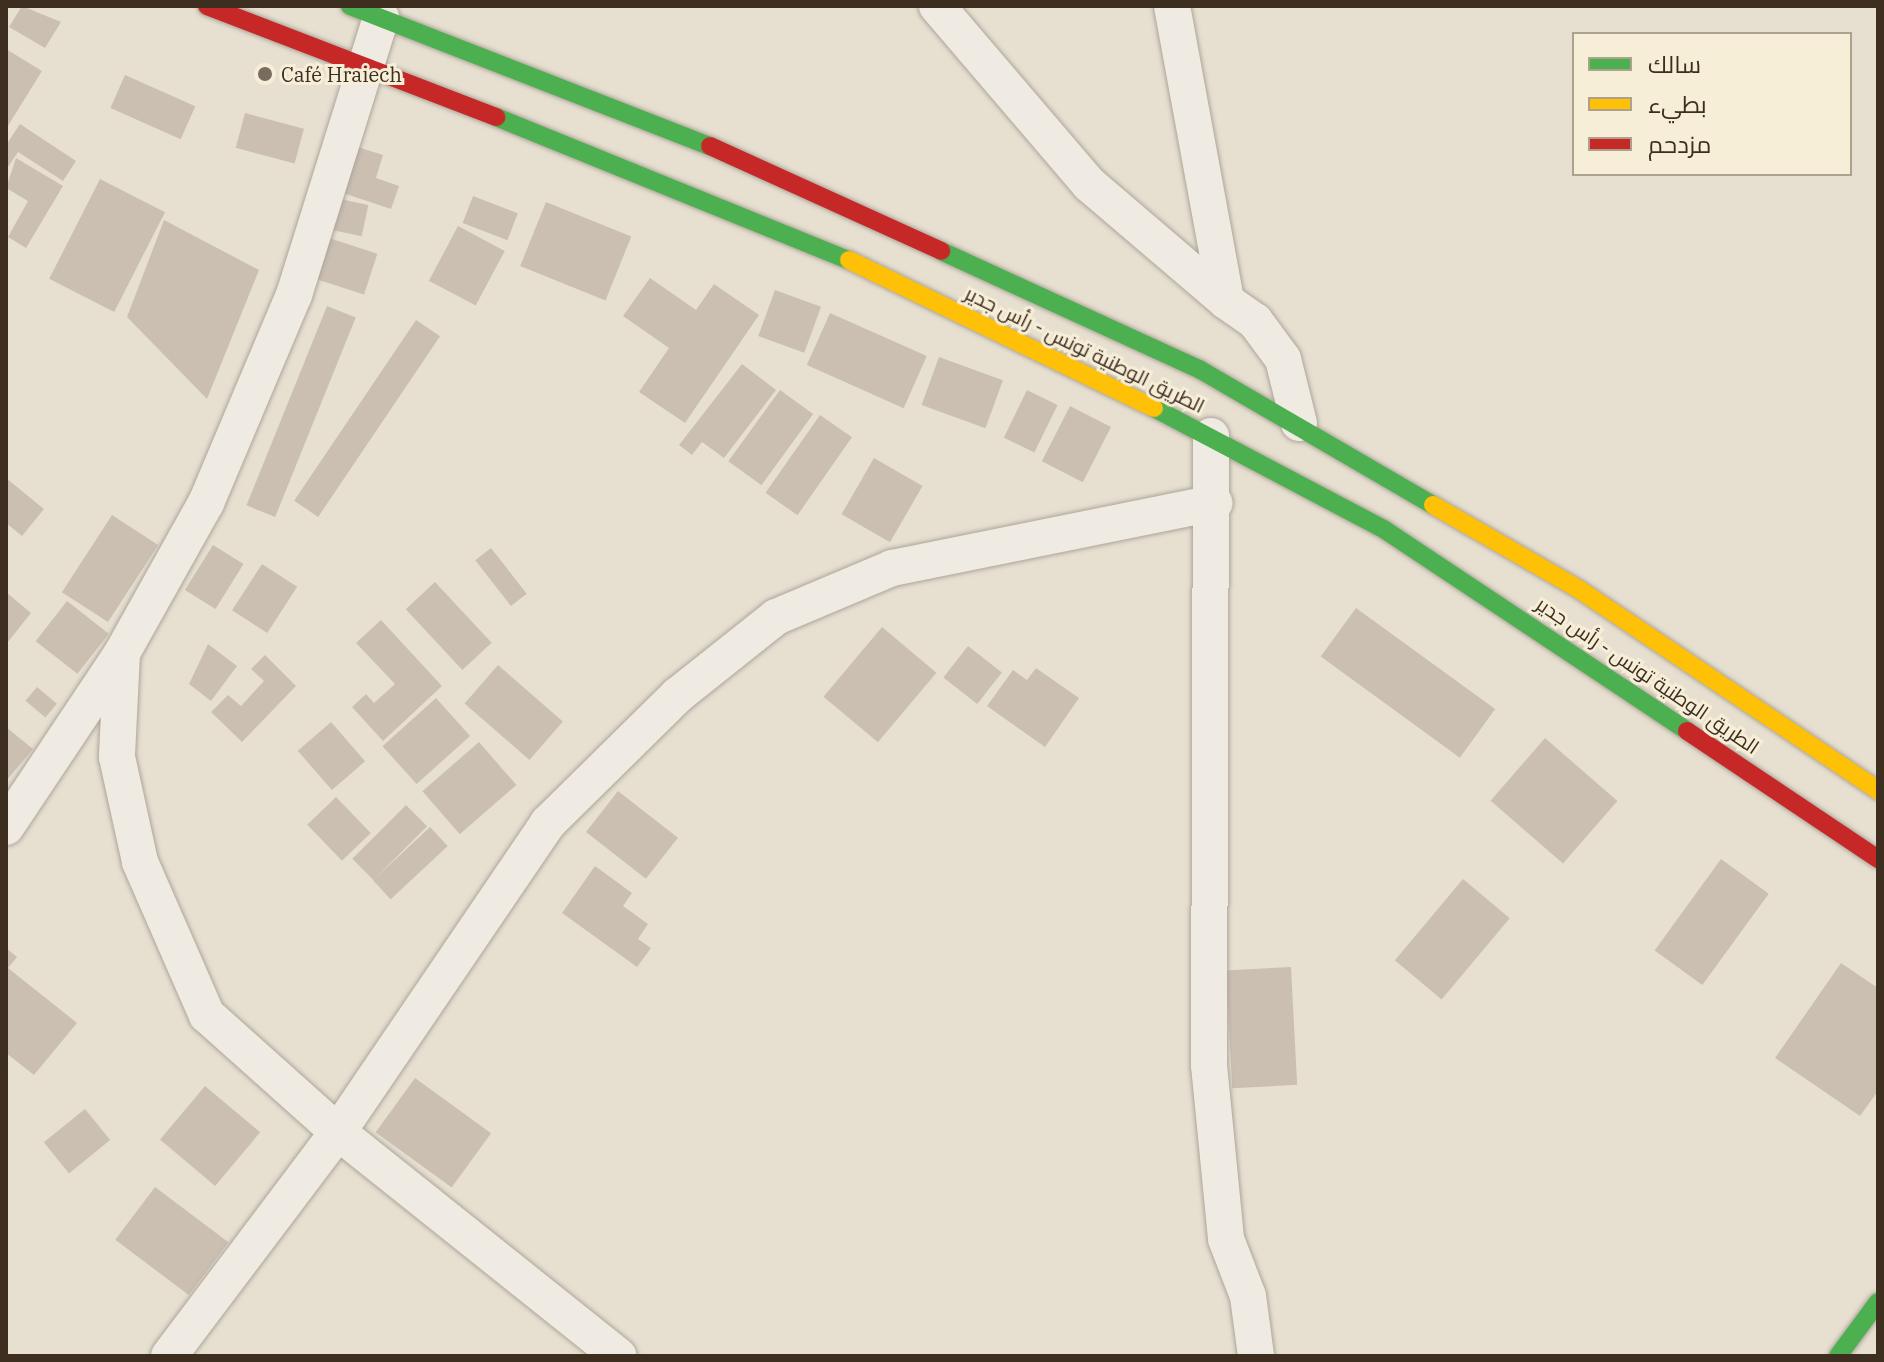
<!DOCTYPE html>
<html>
<head>
<meta charset="utf-8">
<style>
  body { margin:0 }
  #map { position:relative; width:1884px; height:1362px; overflow:hidden; background:#e7e0d1; font-family:"IBM Plex Serif",Cairo,serif }
  div>[style] { position:absolute }
  .building>* { inset:0; background:#cbbfb2; transform-origin:0 0 }
  .roads { filter:drop-shadow(0 0 2px #ada599) drop-shadow(0 0 2px #ada599) }
  .street>* { height:36px; margin:-18px; padding:0 18px; transform-origin:18px; border-radius:18px; background:#efebe3 }
  .fast>* { height:18px; margin:-9px; padding:0 9px; transform-origin:9px; border-radius:9px; background:#4caf50 }
  .slow>* { height:18px; margin:-9px; padding:0 9px; transform-origin:9px; border-radius:9px; background:#ffc107 }
  .jam>* { height:18px; margin:-9px; padding:0 9px; transform-origin:9px; border-radius:9px; background:#c62828 }
  .dots>* { width:22px; height:22px; translate:-50% -50%; box-sizing:border-box; border:4px solid #f7eed8; border-radius:50% }
  span { translate:-50% -50%; white-space:nowrap; text-align:center; line-height:1.15; -webkit-text-stroke:6px #f7eed8; paint-order:stroke }
  .poi-label { font-size:20px; color:#3d2e20 }
  .left { translate:0 -50%; text-align:left }
  .street-label { font-size:20px; color:#3d2e20 }
  .frame { position:absolute; inset:0; border:8px solid #3d2e20; pointer-events:none }
  .legend { position:absolute; left:1572px; top:32px; width:280px; height:144px; box-sizing:border-box; background:#f7eed8; border:2px solid #ada18e; margin:0; padding:10px 14px; list-style:none; font-size:24px; color:#3d2e20 }
  .legend li { display:flex; align-items:center; gap:16px; height:40px }
  .legend b { width:40px; border:2px solid #ada18e }
</style>
</head>
<body>
<div id="map">
  <div class="building">
    <i style="clip-path:polygon(22px 6px,61px 22px,45px 48px,9px 27px)"></i>
    <i style="clip-path:polygon(6px 49px,42px 71px,6px 129px)"></i>
    <i style="left:125px;top:75px;width:77px;height:36px;rotate:24deg"></i>
    <i style="left:245px;top:113px;width:61px;height:36px;rotate:15deg"></i>
    <i style="clip-path:polygon(20px 124px,76px 161px,63px 181px,18px 152px,6px 170px,6px 145px)"></i>
    <i style="clip-path:polygon(351px 145px,383px 155px,376px 178px,399px 186px,391px 209px,337px 191px)"></i>
    <i style="clip-path:polygon(16px 158px,63px 186px,26px 248px,8px 237px,28px 201px,6px 188px)"></i>
    <i style="left:100px;top:179px;width:73px;height:112px;rotate:27deg"></i>
    <i style="left:473px;top:196px;width:48px;height:29px;rotate:21deg"></i>
    <i style="left:340px;top:199px;width:29px;height:32px;rotate:12deg"></i>
    <i style="left:546px;top:202px;width:92px;height:69px;rotate:22deg"></i>
    <i style="clip-path:polygon(164px 220px,259px 270px,207px 399px,127px 317px)"></i>
    <i style="left:458px;top:226px;width:53px;height:62px;rotate:28deg"></i>
    <i style="left:326px;top:237px;width:54px;height:43px;rotate:18deg"></i>
    <i style="clip-path:polygon(650px 278px,696px 310px,714px 284px,759px 315px,685px 423px,639px 392px,669px 348px,623px 316px)"></i>
    <i style="left:775px;top:290px;width:49px;height:49px;rotate:20deg"></i>
    <i style="left:327px;top:306px;width:31px;height:215px;rotate:22deg"></i>
    <i style="left:830px;top:313px;width:106px;height:57px;rotate:24deg"></i>
    <i style="left:416px;top:320px;width:29px;height:218px;rotate:34deg"></i>
    <i style="left:939px;top:357px;width:68px;height:51px;rotate:20deg"></i>
    <i style="clip-path:polygon(742px 364px,776px 390px,724px 458px,702px 442px,692px 455px,679px 445px)"></i>
    <i style="left:780px;top:390px;width:41px;height:88px;rotate:36deg"></i>
    <i style="left:1027px;top:390px;width:34px;height:53px;rotate:26deg"></i>
    <i style="left:1070px;top:406px;width:46px;height:62px;rotate:27deg"></i>
    <i style="left:820px;top:415px;width:39px;height:95px;rotate:35deg"></i>
    <i style="left:874px;top:458px;width:56px;height:65px;rotate:30deg"></i>
    <i style="clip-path:polygon(6px 478px,44px 509px,22px 536px,6px 523px)"></i>
    <i style="left:112px;top:515px;width:55px;height:92px;rotate:33deg"></i>
    <i style="left:213px;top:545px;width:36px;height:53px;rotate:32deg"></i>
    <i style="left:491px;top:548px;width:58px;height:20px;rotate:52deg"></i>
    <i style="left:262px;top:564px;width:42px;height:55px;rotate:33deg"></i>
    <i style="left:435px;top:582px;width:83px;height:40px;rotate:47deg"></i>
    <i style="clip-path:polygon(6px 592px,31px 613px,8px 642px,6px 640px)"></i>
    <i style="left:67px;top:601px;width:53px;height:51px;rotate:38deg"></i>
    <i style="left:1356px;top:608px;width:172px;height:60px;rotate:36deg"></i>
    <i style="clip-path:polygon(381px 620px,442px 686px,383px 741px,352px 707px,366px 694px,374px 703px,395px 684px,356px 643px)"></i>
    <i style="left:882px;top:627px;width:71px;height:91px;rotate:40deg"></i>
    <i style="clip-path:polygon(208px 644px,237px 666px,211px 701px,189px 684px)"></i>
    <i style="left:968px;top:646px;width:43px;height:40px;rotate:38deg"></i>
    <i style="clip-path:polygon(265px 655px,296px 686px,242px 742px,211px 712px,228px 695px,241px 706px,264px 681px,251px 669px)"></i>
    <i style="left:498px;top:665px;width:86px;height:51px;rotate:41deg"></i>
    <i style="clip-path:polygon(1036px 668px,1079px 698px,1045px 747px,987px 706px,1013px 670px,1027px 680px)"></i>
    <i style="left:37px;top:687px;width:26px;height:18px;rotate:40deg"></i>
    <i style="left:436px;top:698px;width:51px;height:72px;rotate:48deg"></i>
    <i style="left:331px;top:722px;width:52px;height:44px;rotate:49deg"></i>
    <i style="clip-path:polygon(6px 727px,33px 749px,6px 781px)"></i>
    <i style="left:1545px;top:738px;width:96px;height:83px;rotate:41deg"></i>
    <i style="left:479px;top:742px;width:57px;height:75px;rotate:49deg"></i>
    <i style="left:618px;top:791px;width:76px;height:52px;rotate:38deg"></i>
    <i style="left:336px;top:797px;width:50px;height:40px;rotate:46deg"></i>
    <i style="left:406px;top:805px;width:30px;height:76px;rotate:45deg"></i>
    <i style="left:430px;top:827px;width:26px;height:78px;rotate:47deg"></i>
    <i style="left:1721px;top:859px;width:59px;height:113px;rotate:36deg"></i>
    <i style="clip-path:polygon(595px 866px,632px 893px,623px 906px,648px 924px,638px 939px,651px 948px,637px 967px,562px 913px)"></i>
    <i style="left:1463px;top:879px;width:61px;height:106px;rotate:40deg"></i>
    <i style="clip-path:polygon(6px 948px,17px 957px,8px 968px,77px 1023px,34px 1075px,6px 1053px)"></i>
    <i style="clip-path:polygon(1841px 963px,1878px 988px,1878px 1091px,1860px 1116px,1775px 1058px)"></i>
    <i style="left:1291px;top:967px;width:118px;height:65px;rotate:87deg"></i>
    <i style="left:415px;top:1078px;width:94px;height:67px;rotate:36deg"></i>
    <i style="left:205px;top:1086px;width:72px;height:70px;rotate:40deg"></i>
    <i style="left:85px;top:1109px;width:40px;height:53px;rotate:51deg"></i>
    <i style="left:155px;top:1187px;width:92px;height:66px;rotate:37deg"></i>
  </div>
  <div class="roads">
    <div class="street">
      <i style="left:937px;top:6px;width:234px;rotate:49.5deg"></i>
      <i style="left:1089px;top:184px;width:180px;rotate:40.5deg"></i>
      <i style="left:1172px;top:6px;width:300px;rotate:79.6deg"></i>
      <i style="left:1226px;top:301px;width:35px;rotate:35deg"></i>
      <i style="left:1255px;top:321px;width:47px;rotate:53.6deg"></i>
      <i style="left:1283px;top:359px;width:66px;rotate:76deg"></i>
      <i style="left:1211px;top:436px;width:629px;rotate:90.18deg"></i>
      <i style="left:1209px;top:1065px;width:175px;rotate:84.4deg"></i>
      <i style="left:1226px;top:1239px;width:61px;rotate:68.9deg"></i>
      <i style="left:1248px;top:1296px;width:61px;rotate:82.4deg"></i>
      <i style="left:122px;top:653px;width:104px;rotate:92.8deg"></i>
      <i style="left:117px;top:757px;width:107px;rotate:77.6deg"></i>
      <i style="left:140px;top:862px;width:167px;rotate:66.4deg"></i>
      <i style="left:207px;top:1015px;width:176px;rotate:41.8deg"></i>
      <i style="left:338px;top:1132px;width:359px;rotate:38.6deg"></i>
      <i style="left:6px;top:827px;width:209px;rotate:-56.3deg"></i>
      <i style="left:122px;top:653px;width:172px;rotate:-60.8deg"></i>
      <i style="left:206px;top:503px;width:226px;rotate:-67.1deg"></i>
      <i style="left:294px;top:295px;width:291px;rotate:-72.6deg"></i>
      <i style="left:169px;top:1356px;width:281px;rotate:-53deg"></i>
      <i style="left:338px;top:1132px;width:374px;rotate:-55.8deg"></i>
      <i style="left:548px;top:823px;width:182px;rotate:-44.6deg"></i>
      <i style="left:678px;top:695px;width:125px;rotate:-38.5deg"></i>
      <i style="left:776px;top:617px;width:126px;rotate:-22.9deg"></i>
      <i style="left:892px;top:568px;width:329px;rotate:-11.4deg"></i>
    </div>
    <div class="fast">
      <i style="left:350px;top:6px;width:386px;rotate:21.3deg"></i>
      <i style="left:496px;top:117px;width:381px;rotate:22.1deg"></i>
      <i style="left:941px;top:251px;width:284px;rotate:24.6deg"></i>
      <i style="left:1199px;top:369px;width:271px;rotate:30.2deg"></i>
      <i style="left:1154px;top:408px;width:261px;rotate:27.8deg"></i>
      <i style="left:1385px;top:530px;width:363px;rotate:33.6deg"></i>
      <i style="left:1838px;top:1356px;width:67px;rotate:-53.5deg"></i>
    </div>
    <div class="slow">
      <i style="left:849px;top:260px;width:339px;rotate:25.9deg"></i>
      <i style="left:1433px;top:505px;width:170px;rotate:30deg"></i>
      <i style="left:1580px;top:590px;width:359px;rotate:33.9deg"></i>
    </div>
    <div class="jam">
      <i style="left:207px;top:6px;width:310px;rotate:21deg"></i>
      <i style="left:710px;top:146px;width:254px;rotate:24.4deg"></i>
      <i style="left:1687px;top:731px;width:230px;rotate:33.8deg"></i>
    </div>
  </div>
  <div class="dots">
    <i style="left:265px;top:74px;background:#786c5e"></i>
  </div>
  <div class="poi-label">
    <span class="left" style="left:281px;top:74px">Café Hraiech</span>
  </div>
  <div class="street-label">
    <span style="left:1085px;top:349px;rotate:26deg">الطريق الوطنية تونس - رأس جدير</span>
    <span style="left:1648px;top:675px;rotate:34deg">الطريق الوطنية تونس - رأس جدير</span>
  </div>
  <div class="frame"></div>
  <ul class="legend">
  <li><b style="height:10px;background:#4caf50"></b>سالك</li>
  <li><b style="height:10px;background:#ffc107"></b>بطيء</li>
  <li><b style="height:10px;background:#c62828"></b>مزدحم</li>
  </ul>
</div>
</body>
</html>
